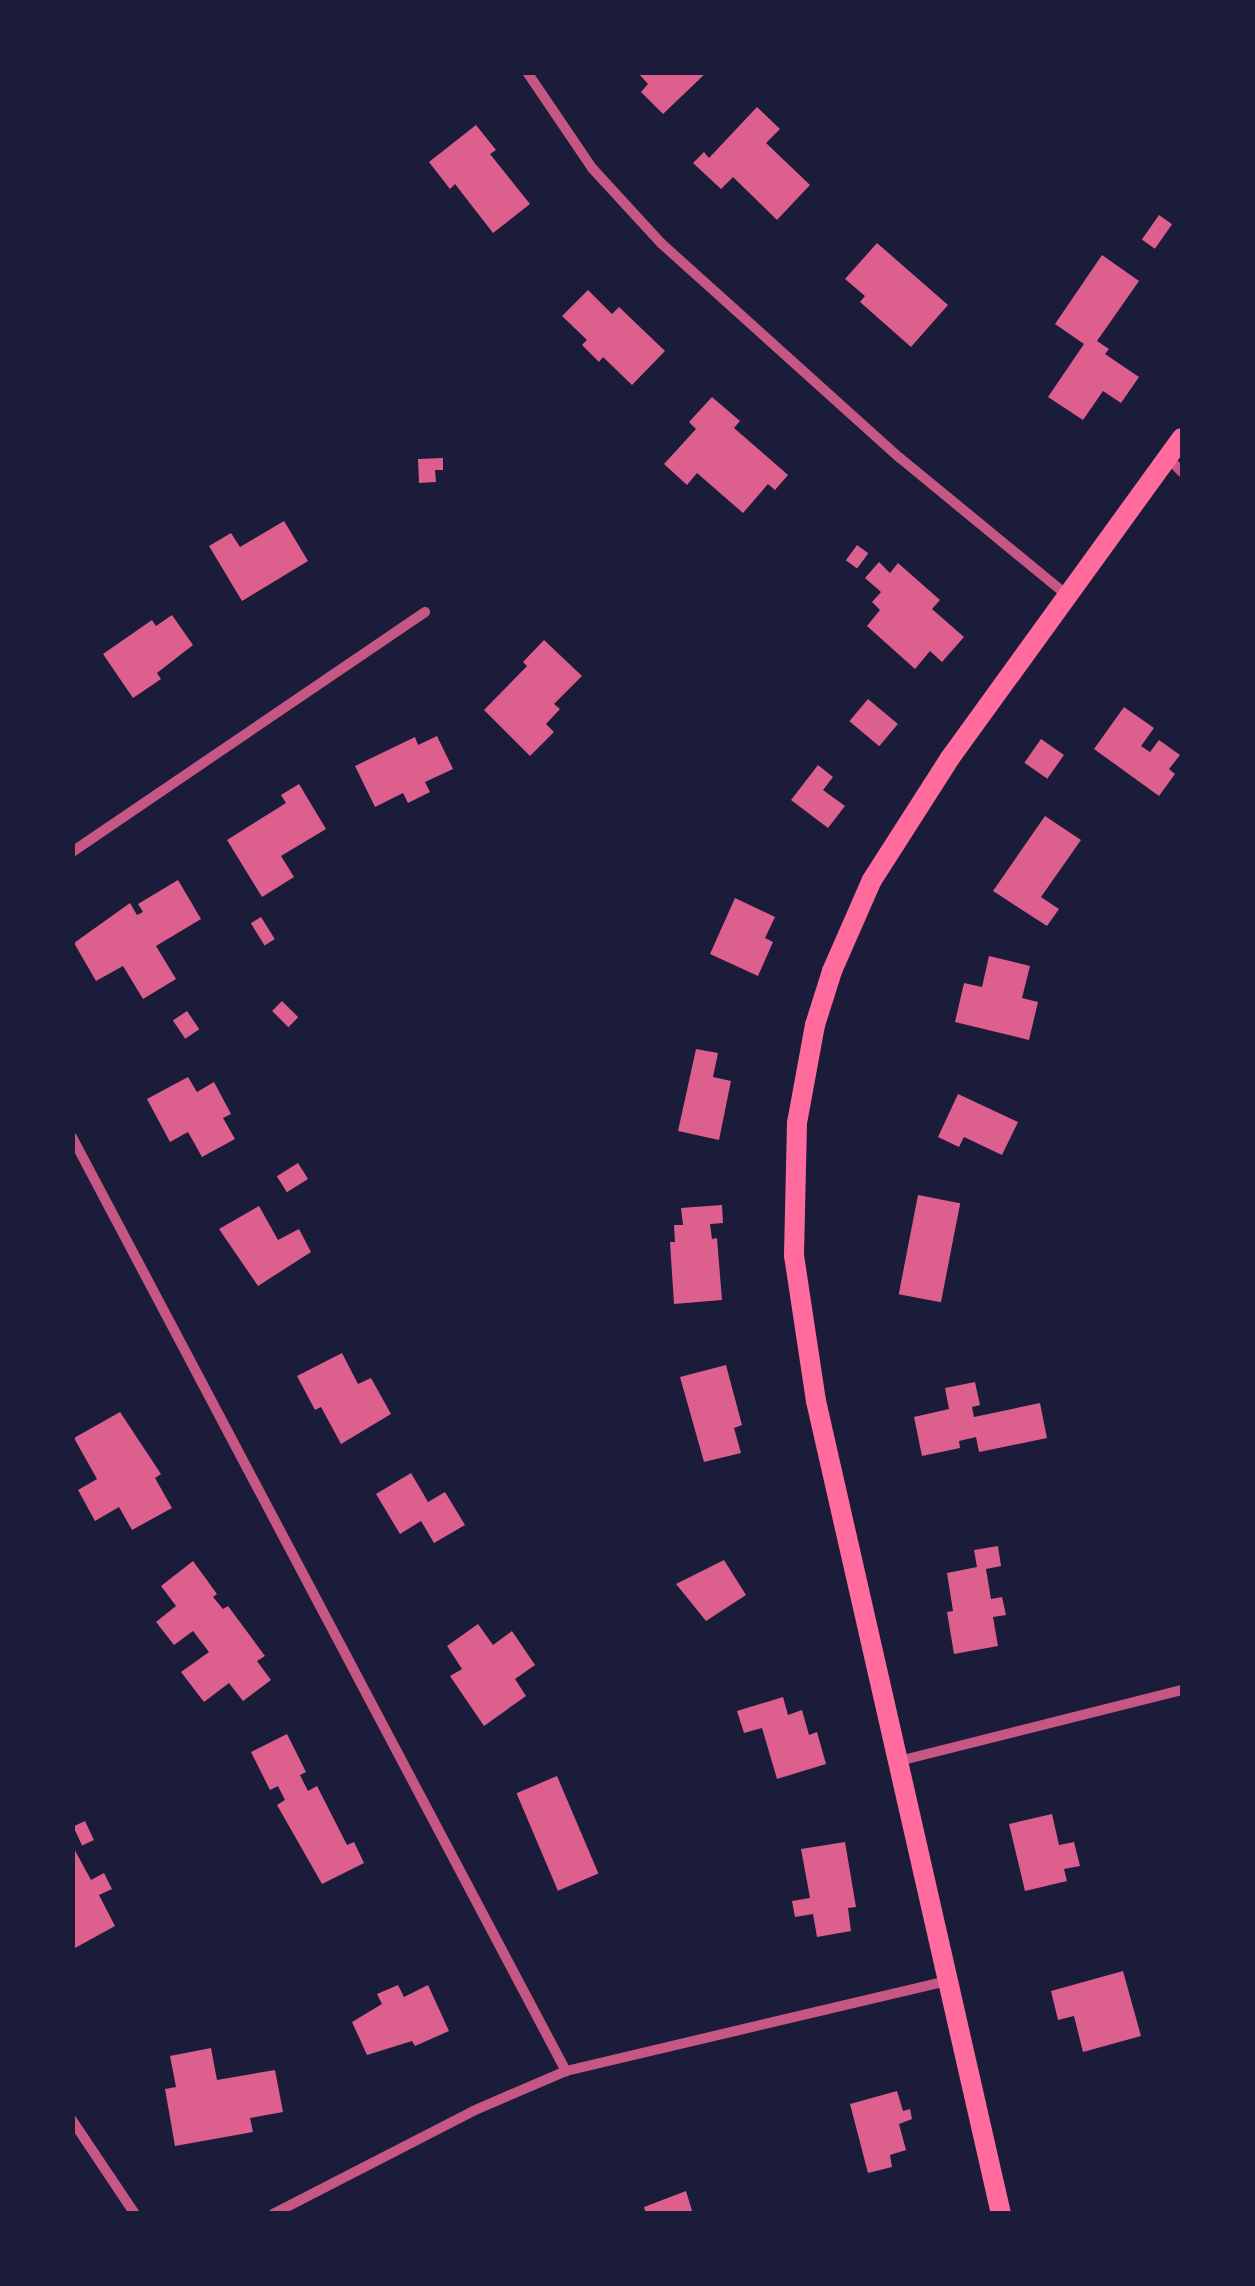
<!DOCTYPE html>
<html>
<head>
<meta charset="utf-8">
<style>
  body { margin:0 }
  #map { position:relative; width:1255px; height:2286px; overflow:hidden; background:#1b1b3a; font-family:"Noto Sans",sans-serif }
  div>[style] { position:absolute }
  .building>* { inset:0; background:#dd5f8e; transform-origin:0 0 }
  .minor>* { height:10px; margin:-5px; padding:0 5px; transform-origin:5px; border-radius:5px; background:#c65784 }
  .secondary>* { height:20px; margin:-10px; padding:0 10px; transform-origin:10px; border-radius:10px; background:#ff6b9d }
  span { translate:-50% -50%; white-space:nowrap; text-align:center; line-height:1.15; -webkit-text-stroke:10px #1b1b3a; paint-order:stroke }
  .frame { position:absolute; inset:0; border:75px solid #1b1b3a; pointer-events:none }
</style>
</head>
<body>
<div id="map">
  <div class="building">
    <i style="clip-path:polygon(637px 72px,707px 72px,663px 114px,641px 92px,648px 84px)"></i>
    <i style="clip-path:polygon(757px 107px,780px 129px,766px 143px,810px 185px,777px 220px,733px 177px,721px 189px,693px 163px,704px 152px,709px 158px)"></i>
    <i style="clip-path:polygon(476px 125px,496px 150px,490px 154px,530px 204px,493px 233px,455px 184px,450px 189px,429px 162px)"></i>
    <i style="left:1159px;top:215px;width:16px;height:30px;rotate:35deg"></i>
    <i style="clip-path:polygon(877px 243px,948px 305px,911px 347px,860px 302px,865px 296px,845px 279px)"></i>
    <i style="clip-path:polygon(1102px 255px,1139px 281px,1097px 341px,1109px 349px,1105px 354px,1139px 377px,1121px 403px,1103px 391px,1083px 420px,1048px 397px,1084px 344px,1055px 324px)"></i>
    <i style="clip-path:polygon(588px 290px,612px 314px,619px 307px,665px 351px,632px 385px,603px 357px,599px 362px,582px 345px,587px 340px,562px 316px)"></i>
    <i style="clip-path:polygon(712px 397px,740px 421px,734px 428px,788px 475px,775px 490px,768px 484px,743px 513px,697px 473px,687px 485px,664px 464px,696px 429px,689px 422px)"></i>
    <i style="clip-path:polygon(443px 458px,443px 470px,435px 470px,436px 482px,419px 483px,418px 459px)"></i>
    <i style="clip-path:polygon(284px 521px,308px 561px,242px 601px,209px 546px,231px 533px,240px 547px)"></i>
    <i style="left:857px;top:545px;width:14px;height:19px;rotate:36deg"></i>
    <i style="clip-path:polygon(879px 562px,890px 573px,898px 563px,940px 600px,932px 609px,964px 637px,942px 662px,930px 651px,915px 669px,867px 626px,880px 610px,872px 602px,881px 592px,865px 578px)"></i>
    <i style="clip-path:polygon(172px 615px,193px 645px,157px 673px,161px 679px,133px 698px,103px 654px,152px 620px,156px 626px)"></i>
    <i style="clip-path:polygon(544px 640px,582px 676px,554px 704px,560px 709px,546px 724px,554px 732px,530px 756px,484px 710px,527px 666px,523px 662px)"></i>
    <i style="left:868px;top:699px;width:39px;height:29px;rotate:40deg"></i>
    <i style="clip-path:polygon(1124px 707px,1154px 728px,1141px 746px,1150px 752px,1159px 740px,1180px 755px,1169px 769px,1175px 774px,1159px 796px,1094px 749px)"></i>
    <i style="clip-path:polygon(437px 736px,453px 769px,425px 782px,430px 792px,408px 803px,403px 793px,375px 807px,355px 766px,415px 737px,418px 745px)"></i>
    <i style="left:1041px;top:739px;width:28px;height:29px;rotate:35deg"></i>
    <i style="clip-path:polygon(818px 765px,833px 777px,823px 790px,845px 806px,828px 828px,791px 800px)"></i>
    <i style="clip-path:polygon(299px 784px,326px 829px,281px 856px,294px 877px,262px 897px,227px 840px,286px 803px,281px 795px)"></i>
    <i style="clip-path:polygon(1045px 816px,1081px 840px,1041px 897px,1059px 909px,1047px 926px,993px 891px)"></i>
    <i style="clip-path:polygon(178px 880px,201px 919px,156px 946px,176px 979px,143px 999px,123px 966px,96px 981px,74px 943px,130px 903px,137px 915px,143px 912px,138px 904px)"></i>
    <i style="clip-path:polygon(735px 898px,775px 917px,765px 938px,773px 942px,758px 976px,710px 954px)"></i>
    <i style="left:261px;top:917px;width:26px;height:12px;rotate:58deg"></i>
    <i style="clip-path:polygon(989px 956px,1030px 966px,1022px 998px,1038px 1002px,1029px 1040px,955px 1022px,964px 983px,982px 987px)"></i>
    <i style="left:282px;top:1001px;width:23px;height:14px;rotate:45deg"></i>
    <i style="left:187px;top:1011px;width:22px;height:17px;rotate:56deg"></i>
    <i style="clip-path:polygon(696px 1049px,718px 1053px,713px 1077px,731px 1081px,719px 1140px,678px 1131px)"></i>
    <i style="clip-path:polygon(188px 1077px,197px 1092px,214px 1082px,231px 1114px,223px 1118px,235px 1139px,202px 1157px,188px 1132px,170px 1142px,147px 1099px)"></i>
    <i style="clip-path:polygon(958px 1094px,1018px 1122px,1002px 1155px,964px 1137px,959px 1147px,938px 1137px)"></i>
    <i style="left:298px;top:1163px;width:19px;height:25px;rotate:58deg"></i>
    <i style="left:918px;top:1195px;width:43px;height:101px;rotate:11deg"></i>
    <i style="clip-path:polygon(722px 1205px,723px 1223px,710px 1224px,712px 1239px,717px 1238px,722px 1300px,674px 1304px,670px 1242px,675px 1242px,674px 1225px,683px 1225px,681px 1208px)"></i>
    <i style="clip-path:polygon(259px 1206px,278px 1240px,299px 1229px,311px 1252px,258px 1286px,219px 1229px)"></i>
    <i style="clip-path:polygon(342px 1353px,358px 1384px,371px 1378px,391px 1414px,341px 1444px,321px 1407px,315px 1410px,297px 1376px)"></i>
    <i style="clip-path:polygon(726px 1365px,742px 1425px,734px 1428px,741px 1453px,704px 1462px,680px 1377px)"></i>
    <i style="clip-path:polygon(975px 1382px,980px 1405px,972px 1407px,974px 1417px,1040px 1403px,1047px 1438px,979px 1452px,976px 1437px,959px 1441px,960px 1448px,922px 1456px,914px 1417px,949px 1409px,945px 1388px)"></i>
    <i style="clip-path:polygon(120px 1412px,161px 1474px,155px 1478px,172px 1508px,132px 1530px,119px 1507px,95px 1521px,78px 1490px,97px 1479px,74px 1438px)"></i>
    <i style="clip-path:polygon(411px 1473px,428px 1502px,445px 1492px,465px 1525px,434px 1543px,421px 1521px,400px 1534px,376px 1494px)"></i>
    <i style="clip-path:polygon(998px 1546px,1001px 1566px,986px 1569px,991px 1599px,1002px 1597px,1006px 1615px,993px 1617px,998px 1646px,954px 1654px,947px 1612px,953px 1611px,947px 1573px,977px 1567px,974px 1550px)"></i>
    <i style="clip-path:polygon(724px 1560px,746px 1595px,706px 1621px,676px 1584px)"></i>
    <i style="clip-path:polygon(193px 1561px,217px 1594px,213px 1597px,223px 1609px,228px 1606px,265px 1656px,257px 1661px,271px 1680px,243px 1701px,229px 1683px,204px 1702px,181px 1672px,209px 1652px,193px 1631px,174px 1645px,156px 1622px,176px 1606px,161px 1586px)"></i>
    <i style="clip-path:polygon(478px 1624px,493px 1645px,512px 1631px,535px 1665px,515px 1679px,526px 1696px,484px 1726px,450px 1676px,462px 1669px,447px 1646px)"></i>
    <i style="clip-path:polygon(783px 1697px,788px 1715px,802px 1710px,809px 1735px,817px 1732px,826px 1764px,777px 1779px,762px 1728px,744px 1733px,737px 1711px)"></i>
    <i style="clip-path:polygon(287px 1734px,306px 1772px,300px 1775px,308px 1791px,317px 1786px,347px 1845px,354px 1842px,364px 1863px,322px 1884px,277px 1805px,285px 1800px,278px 1786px,270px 1790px,251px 1752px)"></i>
    <i style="left:557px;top:1776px;width:106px;height:44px;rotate:67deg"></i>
    <i style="clip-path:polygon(1052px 1814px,1059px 1845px,1074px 1842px,1080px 1866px,1064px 1869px,1067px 1881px,1025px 1891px,1009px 1824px)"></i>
    <i style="left:85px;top:1821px;width:21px;height:13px;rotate:65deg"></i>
    <i style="clip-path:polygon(845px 1842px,856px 1907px,848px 1908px,851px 1931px,817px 1937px,813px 1914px,795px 1917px,792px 1901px,810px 1898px,801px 1849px)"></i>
    <i style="clip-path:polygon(72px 1845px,91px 1880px,104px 1873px,112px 1889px,99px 1895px,115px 1926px,75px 1948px)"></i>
    <i style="clip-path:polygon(1123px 1971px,1141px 2036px,1083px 2052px,1074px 2016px,1058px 2020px,1051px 1991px)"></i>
    <i style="clip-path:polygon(398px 1985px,404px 1997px,428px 1985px,449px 2031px,415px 2046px,412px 2041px,367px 2055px,352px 2022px,382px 2004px,377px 1994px)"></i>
    <i style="clip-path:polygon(211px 2048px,217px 2080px,275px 2070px,283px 2112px,250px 2118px,253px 2132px,175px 2146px,165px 2089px,176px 2087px,170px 2056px)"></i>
    <i style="clip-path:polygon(897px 2091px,903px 2111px,910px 2109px,912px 2119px,899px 2124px,906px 2150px,890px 2155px,892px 2167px,868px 2173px,850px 2104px)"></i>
    <i style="clip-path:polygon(686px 2191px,693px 2214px,646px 2214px,644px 2207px)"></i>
  </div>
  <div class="minor">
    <i style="left:527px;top:72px;width:116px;rotate:55.9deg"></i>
    <i style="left:592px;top:168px;width:103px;rotate:47.4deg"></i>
    <i style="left:662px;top:244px;width:320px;rotate:42deg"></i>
    <i style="left:900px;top:458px;width:216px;rotate:39.4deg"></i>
    <i style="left:1168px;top:458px;width:20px;rotate:45deg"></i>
    <i style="left:72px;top:852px;width:427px;rotate:-34.2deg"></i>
    <i style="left:72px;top:1137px;width:1057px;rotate:62.13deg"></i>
    <i style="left:899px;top:1761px;width:292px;rotate:-14.1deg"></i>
    <i style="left:72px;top:2120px;width:113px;rotate:56.2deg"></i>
    <i style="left:273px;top:2214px;width:225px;rotate:-27.2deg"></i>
    <i style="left:473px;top:2111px;width:101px;rotate:-23.3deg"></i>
    <i style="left:566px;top:2071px;width:391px;rotate:-13.3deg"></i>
  </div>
  <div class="secondary">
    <i style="left:1001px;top:2214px;width:834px;rotate:-102.82deg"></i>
    <i style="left:816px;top:1401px;width:148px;rotate:-98.6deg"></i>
    <i style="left:794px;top:1255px;width:132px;rotate:-88.7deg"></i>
    <i style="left:797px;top:1123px;width:100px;rotate:-79.6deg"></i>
    <i style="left:815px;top:1025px;width:57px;rotate:-72.5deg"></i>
    <i style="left:832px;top:971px;width:99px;rotate:-66.3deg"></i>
    <i style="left:872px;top:880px;width:145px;rotate:-57.4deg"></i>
    <i style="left:950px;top:758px;width:395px;rotate:-54.1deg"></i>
  </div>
  <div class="frame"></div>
</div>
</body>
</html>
